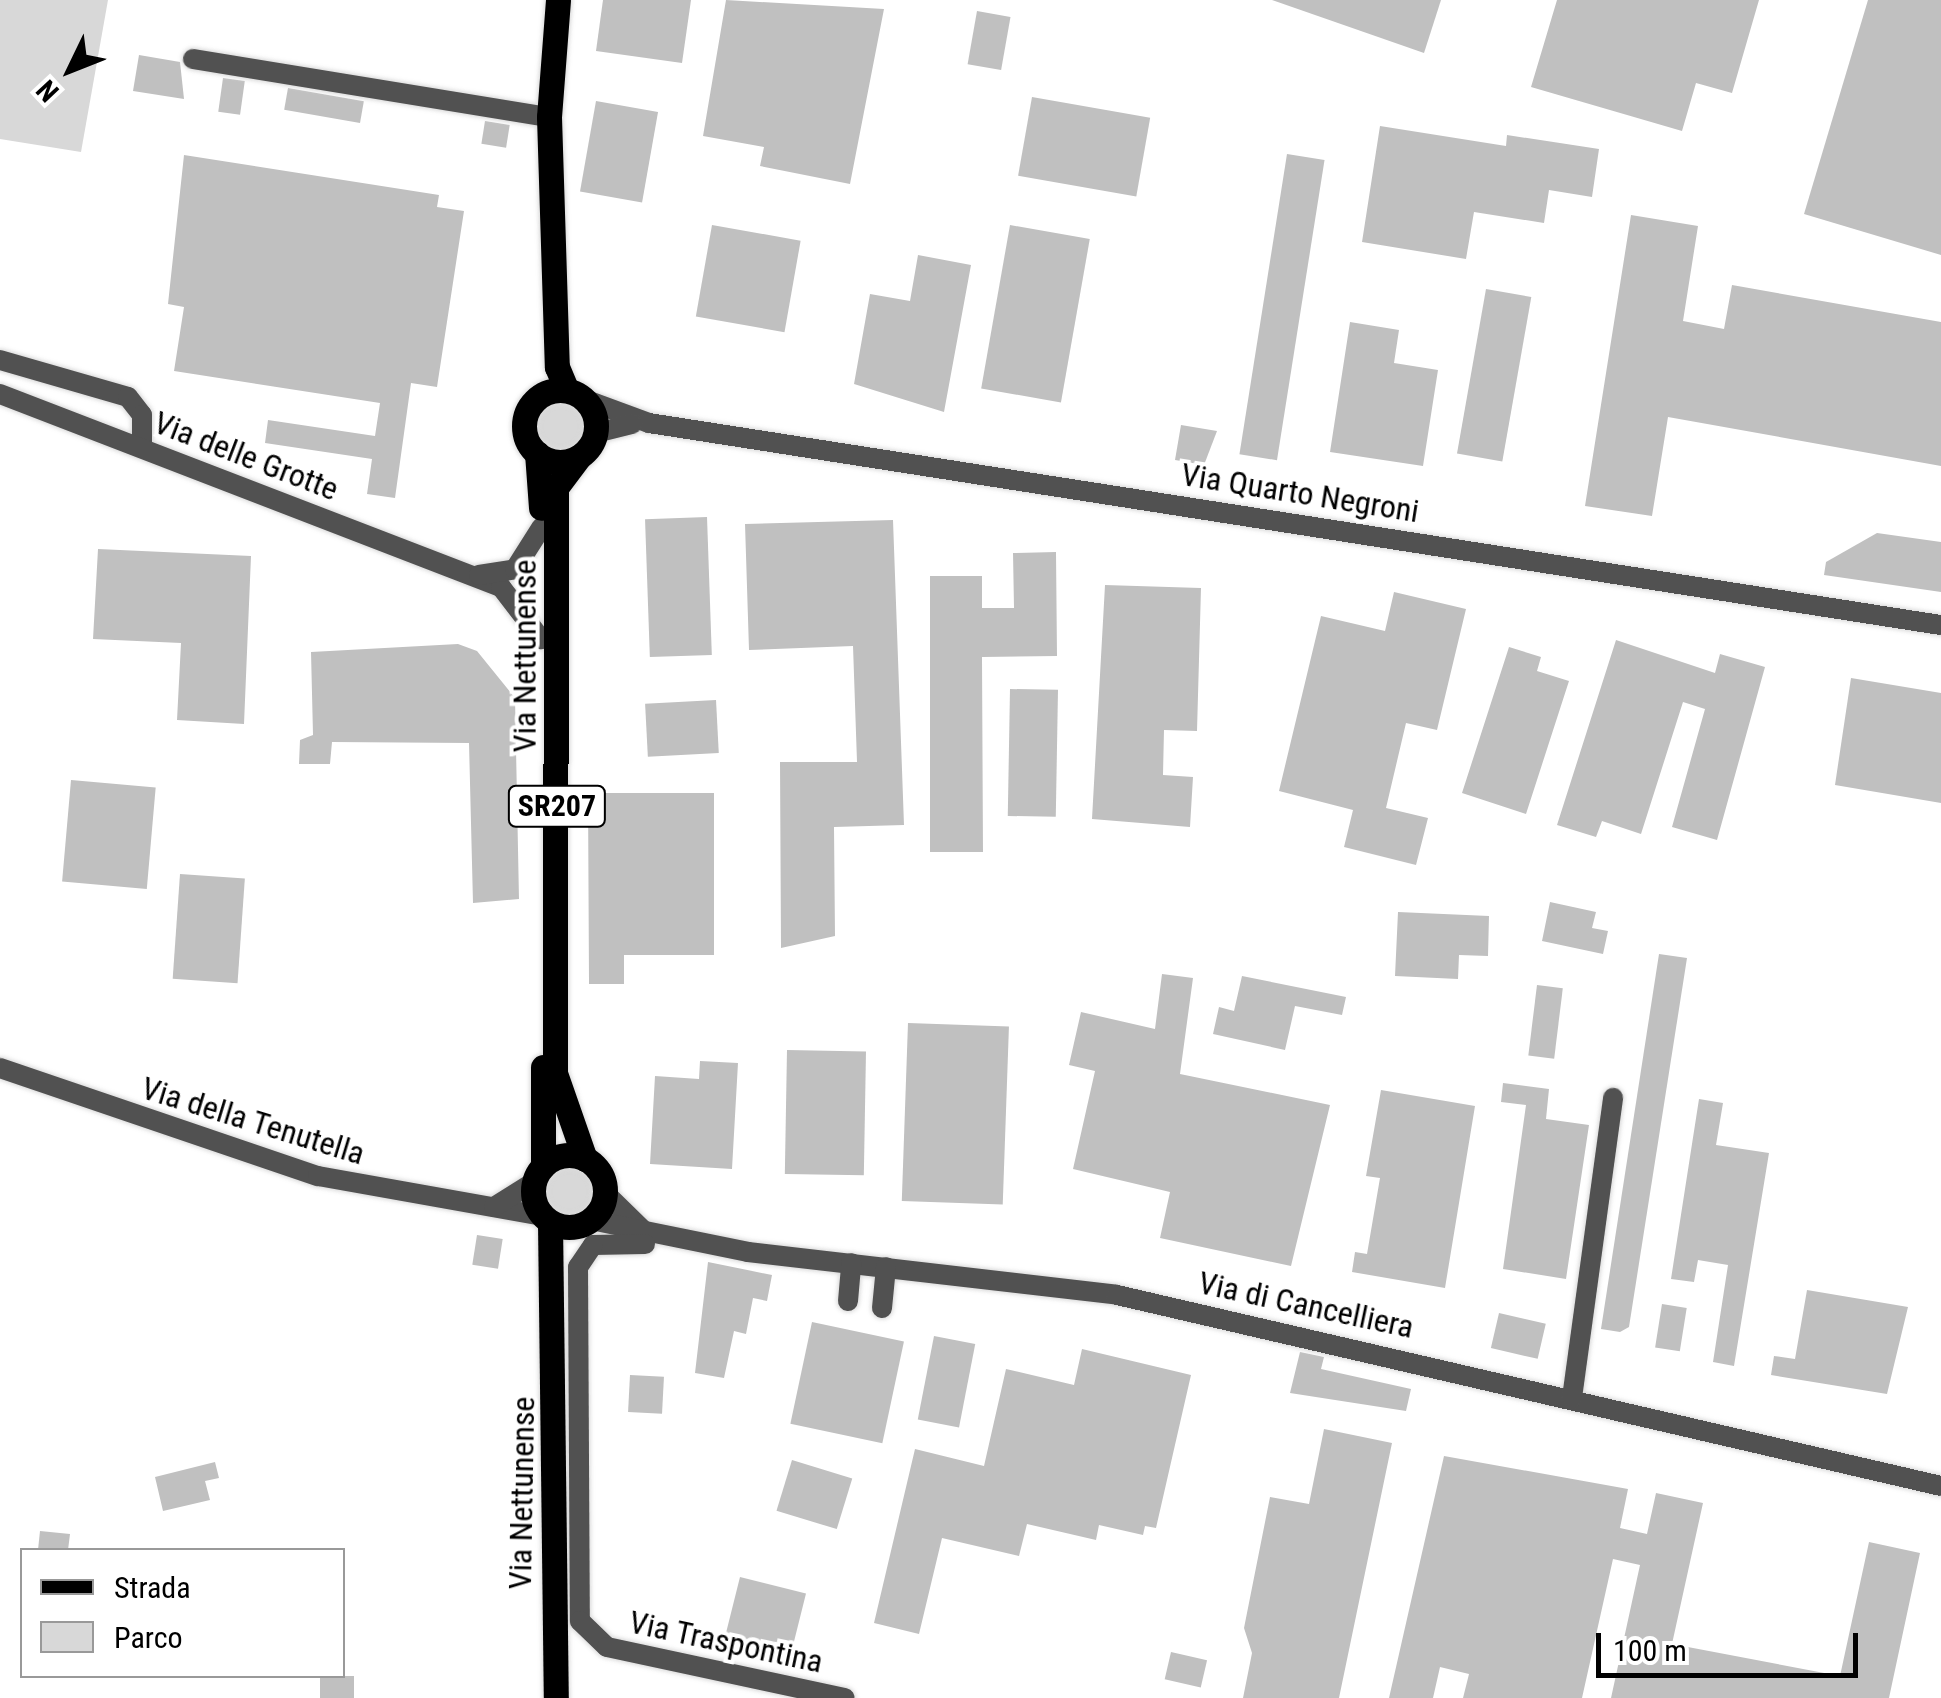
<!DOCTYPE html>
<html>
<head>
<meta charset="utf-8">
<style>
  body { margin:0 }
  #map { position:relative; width:1941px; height:1698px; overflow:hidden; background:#fff; font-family:"Roboto Condensed",sans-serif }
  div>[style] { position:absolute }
  .green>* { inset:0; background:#d8d8d8 }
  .round { border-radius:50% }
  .building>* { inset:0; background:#c0c0c0; transform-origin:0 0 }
  .roads { filter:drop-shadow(0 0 2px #dbdbdb) drop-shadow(0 0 2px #dbdbdb) }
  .minor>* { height:20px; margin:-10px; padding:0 10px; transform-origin:10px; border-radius:10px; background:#515151 }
  .major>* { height:25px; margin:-12.5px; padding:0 12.5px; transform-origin:12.5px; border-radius:12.5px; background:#000 }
  .major>.ring { margin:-12.5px; padding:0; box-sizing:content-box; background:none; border:25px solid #000; border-radius:50% }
  span { translate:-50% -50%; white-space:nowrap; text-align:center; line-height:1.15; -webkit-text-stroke:8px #fff; paint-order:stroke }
  .shield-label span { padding:2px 8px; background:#fff; border:2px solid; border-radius:8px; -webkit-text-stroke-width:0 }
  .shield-label { font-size:30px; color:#000; font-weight:700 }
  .street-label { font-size:32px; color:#000 }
  .legend { position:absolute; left:20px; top:1548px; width:325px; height:130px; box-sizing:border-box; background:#fff; border:2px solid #999; margin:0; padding:12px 18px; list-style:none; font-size:30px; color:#000 }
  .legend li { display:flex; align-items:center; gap:20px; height:50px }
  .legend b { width:50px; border:2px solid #999 }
  .north { position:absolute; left:20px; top:20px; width:100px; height:100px; -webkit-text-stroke:8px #fff; paint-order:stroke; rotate:227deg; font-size:28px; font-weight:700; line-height:40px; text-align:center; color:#000 }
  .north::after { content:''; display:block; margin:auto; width:35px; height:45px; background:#000; clip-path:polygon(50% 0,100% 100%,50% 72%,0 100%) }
  .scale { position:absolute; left:1596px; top:1633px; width:262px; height:45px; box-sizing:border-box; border:5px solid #000; border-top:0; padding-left:12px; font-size:30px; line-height:35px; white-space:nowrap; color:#000; -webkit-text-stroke:8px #fff; paint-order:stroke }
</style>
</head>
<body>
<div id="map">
  <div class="green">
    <i style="clip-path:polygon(0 0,108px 0,81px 152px,0 139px)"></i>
    <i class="round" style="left:527px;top:394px;width:66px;height:66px"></i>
    <i class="round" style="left:542px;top:1165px;width:52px;height:52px"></i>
  </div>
  <div class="building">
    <i style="clip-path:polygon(603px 0,691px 0,682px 63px,596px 51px)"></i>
    <i style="clip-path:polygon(726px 0,884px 9px,850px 184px,760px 166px,764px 147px,703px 136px)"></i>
    <i style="clip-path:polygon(1272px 0,1441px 0,1424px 53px)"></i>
    <i style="clip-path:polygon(1557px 0,1759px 0,1732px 93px,1696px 83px,1682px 131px,1531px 87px)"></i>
    <i style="clip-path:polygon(1868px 0,1941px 0,1941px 255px,1804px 214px)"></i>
    <i style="left:977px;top:11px;width:34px;height:54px;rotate:10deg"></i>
    <i style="clip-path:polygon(139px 55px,180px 62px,184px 99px,133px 91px)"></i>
    <i style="left:223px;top:78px;width:22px;height:34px;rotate:8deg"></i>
    <i style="left:288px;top:88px;width:77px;height:22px;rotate:10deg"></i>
    <i style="left:1032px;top:97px;width:120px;height:80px;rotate:10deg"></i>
    <i style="left:596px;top:101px;width:63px;height:92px;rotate:10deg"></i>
    <i style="left:485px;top:121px;width:25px;height:23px;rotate:9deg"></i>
    <i style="clip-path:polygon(1380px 126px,1506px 146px,1507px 135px,1599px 149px,1592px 197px,1549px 190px,1544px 223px,1474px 212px,1466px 259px,1362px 242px)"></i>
    <i style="left:1287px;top:154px;width:38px;height:304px;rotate:9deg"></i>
    <i style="clip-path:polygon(184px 155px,439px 195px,437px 207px,464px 211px,437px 387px,411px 383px,395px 498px,367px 494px,372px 459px,265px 443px,268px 420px,375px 436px,380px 403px,174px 371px,184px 307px,168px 304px)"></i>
    <i style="clip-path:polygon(1631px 215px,1698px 226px,1683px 321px,1724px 329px,1732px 285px,1941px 322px,1941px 466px,1668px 417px,1652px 516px,1585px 506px)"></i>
    <i style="left:712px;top:225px;width:90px;height:93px;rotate:10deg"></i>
    <i style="left:1010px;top:225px;width:81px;height:166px;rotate:10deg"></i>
    <i style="clip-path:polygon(918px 255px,971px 265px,944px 412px,854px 384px,870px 294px,910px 301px)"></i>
    <i style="left:1486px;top:289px;width:46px;height:167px;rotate:10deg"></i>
    <i style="clip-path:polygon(1350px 322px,1399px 330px,1394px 363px,1438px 370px,1423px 466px,1330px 452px)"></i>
    <i style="clip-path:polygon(1181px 425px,1217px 431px,1204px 465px,1175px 460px)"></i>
    <i style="left:707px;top:517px;width:138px;height:62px;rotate:88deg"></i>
    <i style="clip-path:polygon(893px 520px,904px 825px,834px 827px,835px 936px,781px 948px,780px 762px,857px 762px,853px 646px,749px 650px,745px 524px)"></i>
    <i style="clip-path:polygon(1877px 533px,1941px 542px,1941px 592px,1824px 575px,1826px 562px)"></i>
    <i style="clip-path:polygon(98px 549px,251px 556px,244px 724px,177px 720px,181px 643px,93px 639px)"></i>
    <i style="clip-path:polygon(1056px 552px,1057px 656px,982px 657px,983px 852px,930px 852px,930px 576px,982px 576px,982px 608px,1014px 608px,1013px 553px)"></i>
    <i style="clip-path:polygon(1105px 585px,1201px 588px,1197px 731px,1164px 730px,1163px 775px,1193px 777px,1190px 827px,1092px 819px)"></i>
    <i style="clip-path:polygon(1394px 592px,1466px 609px,1437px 730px,1406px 723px,1386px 808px,1428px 818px,1416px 865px,1344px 847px,1353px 810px,1279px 791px,1321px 616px,1385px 631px)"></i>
    <i style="clip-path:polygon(1616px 640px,1715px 673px,1720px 654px,1765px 667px,1717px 840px,1672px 827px,1705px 709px,1683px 702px,1641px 834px,1602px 821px,1596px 837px,1557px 825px)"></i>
    <i style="clip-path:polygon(458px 644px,477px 651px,515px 698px,519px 899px,473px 903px,469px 743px,332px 742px,330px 764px,299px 764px,300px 740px,313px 735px,311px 652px)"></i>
    <i style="clip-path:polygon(1509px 647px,1541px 657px,1537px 671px,1569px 681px,1526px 814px,1462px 793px)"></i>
    <i style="clip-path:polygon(1851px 678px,1941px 693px,1941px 803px,1835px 785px)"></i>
    <i style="left:1010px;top:689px;width:48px;height:127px;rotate:1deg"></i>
    <i style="left:716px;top:700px;width:53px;height:71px;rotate:87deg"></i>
    <i style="left:71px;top:780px;width:85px;height:102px;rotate:5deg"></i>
    <i style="clip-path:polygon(588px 793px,714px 793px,714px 955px,624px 955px,624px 984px,589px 984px)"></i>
    <i style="left:180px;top:874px;width:65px;height:105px;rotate:4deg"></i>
    <i style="clip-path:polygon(1550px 902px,1596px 912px,1592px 928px,1608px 931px,1603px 954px,1542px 941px)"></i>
    <i style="clip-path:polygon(1398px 912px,1489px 916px,1488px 956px,1459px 955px,1458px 979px,1395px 976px)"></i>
    <i style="clip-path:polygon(1659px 954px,1687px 958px,1629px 1327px,1620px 1332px,1601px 1329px)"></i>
    <i style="clip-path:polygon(1162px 974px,1193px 978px,1180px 1074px,1330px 1105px,1291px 1266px,1160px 1238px,1170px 1192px,1073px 1169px,1095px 1071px,1069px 1065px,1081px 1012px,1155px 1029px)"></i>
    <i style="clip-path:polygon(1242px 976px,1346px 997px,1342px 1015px,1295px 1006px,1285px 1050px,1213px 1034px,1219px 1007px,1234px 1011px)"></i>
    <i style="left:1537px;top:985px;width:26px;height:71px;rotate:7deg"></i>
    <i style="left:908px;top:1023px;width:101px;height:178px;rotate:2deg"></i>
    <i style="left:787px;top:1050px;width:79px;height:124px;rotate:1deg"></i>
    <i style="clip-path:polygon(700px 1061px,738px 1063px,732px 1169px,650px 1164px,655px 1076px,699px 1079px)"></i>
    <i style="clip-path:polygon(1503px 1083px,1549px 1089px,1546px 1119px,1589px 1125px,1566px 1279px,1503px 1269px,1526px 1105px,1501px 1102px)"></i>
    <i style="clip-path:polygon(1381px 1090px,1475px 1106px,1445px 1288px,1352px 1272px,1355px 1252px,1367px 1254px,1380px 1178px,1366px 1176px)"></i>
    <i style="clip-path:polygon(1699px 1099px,1723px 1103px,1716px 1145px,1769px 1153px,1734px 1366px,1713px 1362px,1728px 1265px,1698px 1260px,1694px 1282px,1671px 1279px)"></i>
    <i style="left:477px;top:1235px;width:26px;height:30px;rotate:9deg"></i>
    <i style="clip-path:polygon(708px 1262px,772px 1275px,767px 1301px,753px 1298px,746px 1334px,734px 1331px,724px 1378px,695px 1373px)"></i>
    <i style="clip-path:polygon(1807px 1290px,1908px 1307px,1887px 1394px,1771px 1375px,1774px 1356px,1795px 1359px)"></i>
    <i style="left:1662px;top:1304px;width:25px;height:44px;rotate:9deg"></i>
    <i style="left:1499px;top:1313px;width:48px;height:36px;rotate:13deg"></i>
    <i style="left:812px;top:1322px;width:94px;height:104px;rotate:12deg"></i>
    <i style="left:934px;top:1336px;width:42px;height:85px;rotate:11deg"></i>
    <i style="clip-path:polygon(1082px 1349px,1191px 1375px,1156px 1528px,1145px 1526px,1143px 1535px,1099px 1525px,1096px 1540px,1027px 1524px,1019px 1556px,942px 1538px,919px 1634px,874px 1623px,915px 1449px,984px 1466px,1006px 1369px,1074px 1385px)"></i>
    <i style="clip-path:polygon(1300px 1352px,1324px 1357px,1321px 1369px,1411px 1389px,1406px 1411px,1290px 1393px)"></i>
    <i style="left:630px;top:1375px;width:34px;height:37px;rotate:3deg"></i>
    <i style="clip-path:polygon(1324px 1429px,1392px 1443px,1339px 1698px,1243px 1698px,1252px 1653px,1244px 1628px,1270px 1497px,1309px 1504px)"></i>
    <i style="clip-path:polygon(1444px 1456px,1628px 1489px,1620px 1528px,1647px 1534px,1656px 1493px,1703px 1503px,1672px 1644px,1840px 1676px,1869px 1542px,1920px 1553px,1889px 1698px,1611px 1698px,1640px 1565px,1613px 1559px,1582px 1698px,1463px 1698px,1469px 1674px,1440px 1667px,1433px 1698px,1389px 1698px)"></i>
    <i style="left:792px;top:1460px;width:63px;height:53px;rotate:17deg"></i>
    <i style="clip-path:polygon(215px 1462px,219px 1478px,205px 1481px,210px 1500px,163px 1511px,155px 1477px)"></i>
    <i style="clip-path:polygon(40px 1531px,70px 1534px,68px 1550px,38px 1550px)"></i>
    <i style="left:740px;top:1577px;width:68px;height:66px;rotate:14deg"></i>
    <i style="left:1171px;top:1652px;width:37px;height:28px;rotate:13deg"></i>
    <i style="left:320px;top:1676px;width:34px;height:22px"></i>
  </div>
  <div class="roads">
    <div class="minor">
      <i style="left:193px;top:59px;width:361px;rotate:9.3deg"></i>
      <i style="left:0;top:360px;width:133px;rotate:16.1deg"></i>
      <i style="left:128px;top:397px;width:23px;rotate:52deg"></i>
      <i style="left:142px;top:415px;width:33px;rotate:90deg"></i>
      <i style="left:0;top:394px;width:537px;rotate:21.07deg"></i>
      <i style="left:501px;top:587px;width:66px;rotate:52.4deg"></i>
      <i style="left:584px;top:399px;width:69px;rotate:20.3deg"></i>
      <i style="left:649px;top:423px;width:1308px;rotate:8.89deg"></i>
      <i style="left:596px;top:433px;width:37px;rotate:-14deg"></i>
      <i style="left:479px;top:575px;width:36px;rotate:-9deg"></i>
      <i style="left:515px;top:569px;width:49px;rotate:-57.6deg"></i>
      <i style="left:0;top:1068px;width:336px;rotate:18.8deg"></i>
      <i style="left:318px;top:1176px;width:228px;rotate:10.1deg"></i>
      <i style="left:605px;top:1193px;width:59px;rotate:44.3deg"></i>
      <i style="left:494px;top:1207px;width:47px;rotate:-32deg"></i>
      <i style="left:591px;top:1220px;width:160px;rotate:11.5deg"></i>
      <i style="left:748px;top:1252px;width:371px;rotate:6.6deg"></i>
      <i style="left:1117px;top:1295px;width:846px;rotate:13.05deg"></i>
      <i style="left:645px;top:1244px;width:52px;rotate:178.9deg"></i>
      <i style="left:593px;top:1245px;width:27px;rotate:124deg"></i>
      <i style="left:578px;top:1267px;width:354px;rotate:89.7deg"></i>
      <i style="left:580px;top:1621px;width:37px;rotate:44deg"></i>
      <i style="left:607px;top:1647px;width:243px;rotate:12.1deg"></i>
      <i style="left:848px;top:1301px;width:38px;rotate:-85deg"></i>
      <i style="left:882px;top:1308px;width:41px;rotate:-84.4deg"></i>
      <i style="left:1572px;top:1398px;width:303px;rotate:-82.2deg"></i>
    </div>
    <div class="major">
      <i style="left:558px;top:0;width:117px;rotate:94.4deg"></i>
      <i style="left:549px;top:117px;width:250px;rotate:88.2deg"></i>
      <i style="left:557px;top:367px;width:25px;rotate:67deg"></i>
      <i class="ring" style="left:524px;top:390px;width:47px;height:47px"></i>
      <i style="left:537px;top:453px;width:55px;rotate:85.8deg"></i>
      <i style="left:579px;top:457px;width:39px;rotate:127deg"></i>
      <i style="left:556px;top:488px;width:585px;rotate:90.1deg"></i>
      <i style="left:555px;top:1073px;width:91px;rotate:70.8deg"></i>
      <i class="ring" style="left:533px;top:1155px;width:47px;height:47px"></i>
      <i style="left:543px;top:1166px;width:99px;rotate:-90deg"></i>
      <i style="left:550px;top:1222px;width:476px;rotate:89.3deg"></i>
    </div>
  </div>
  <div class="shield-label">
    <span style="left:557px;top:806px">SR207</span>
  </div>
  <div class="street-label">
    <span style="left:246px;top:456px;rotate:21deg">Via delle Grotte</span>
    <span style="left:1300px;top:493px;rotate:9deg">Via Quarto Negroni</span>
    <span style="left:525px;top:656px;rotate:-90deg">Via Nettunense</span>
    <span style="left:253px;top:1121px;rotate:17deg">Via della Tenutella</span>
    <span style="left:1306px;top:1305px;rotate:12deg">Via di Cancelliera</span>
    <span style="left:522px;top:1493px;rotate:-89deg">Via Nettunense</span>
    <span style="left:726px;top:1642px;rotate:12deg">Via Traspontina</span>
  </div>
  <ul class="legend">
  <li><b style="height:12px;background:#000"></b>Strada</li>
  <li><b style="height:28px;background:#d8d8d8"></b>Parco</li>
  </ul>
  <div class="north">N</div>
  <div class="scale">100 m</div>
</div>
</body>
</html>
